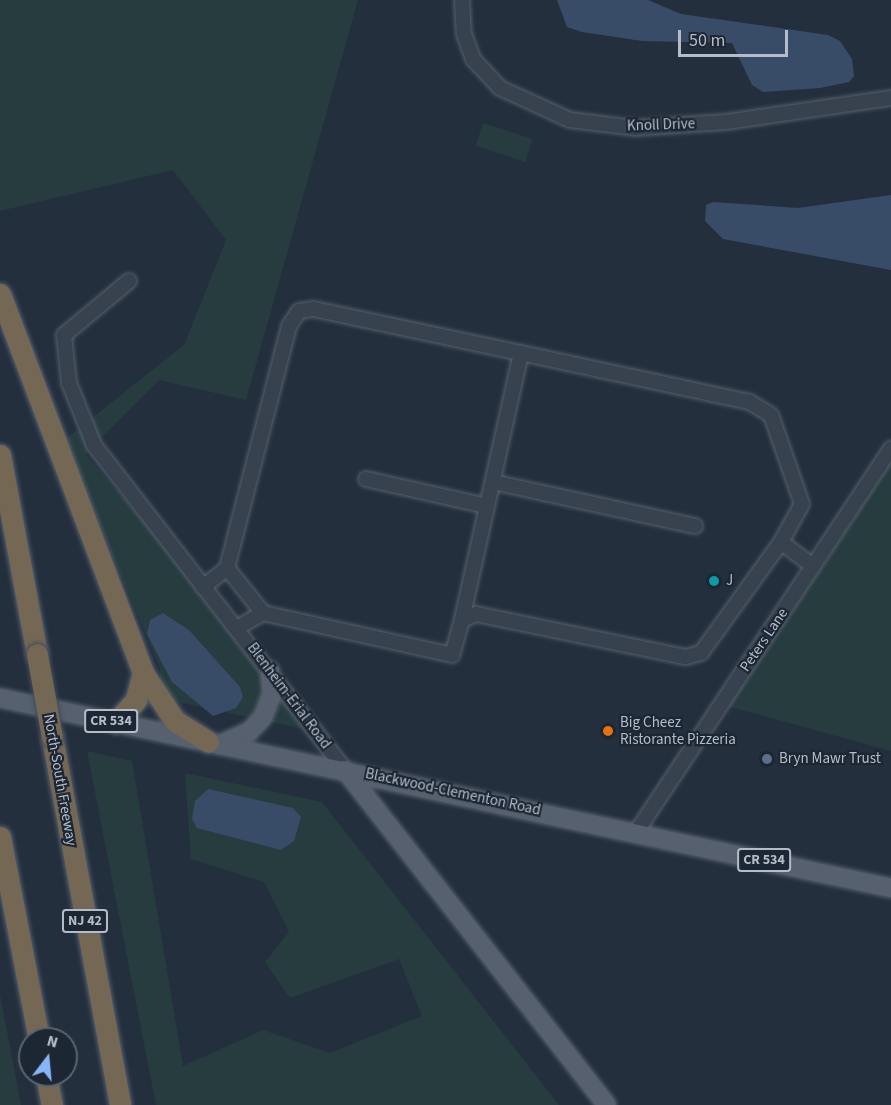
<!DOCTYPE html>
<html>
<head>
<meta charset="utf-8">
<style>
  body { margin:0 }
  #map { position:relative; width:891px; height:1105px; overflow:hidden; background:#242f3e; font-family:"Source Sans 3",sans-serif }
  div>[style] { position:absolute }
  .green>* { inset:0; background:#263c3f; transform-origin:0 0 }
  .water>* { inset:0; background:#394c67 }
  .roads { filter:drop-shadow(0 0 2px #565f6c) drop-shadow(0 0 2px #565f6c) }
  .minor>* { height:14px; margin:-7px; padding:0 7px; transform-origin:7px; border-radius:7px; background:#38414e }
  .major>* { height:18px; margin:-9px; padding:0 9px; transform-origin:9px; border-radius:9px; background:#56606e }
  .highway>* { height:21px; margin:-10.5px; padding:0 10.5px; transform-origin:10.5px; border-radius:10.5px; background:#746855 }
  .bridges { filter:drop-shadow(0 0 2px #434c59) drop-shadow(0 0 2px #434c59) }
  .highway-bridge>* { height:21px; margin:-10.5px; padding:0 10.5px; transform-origin:10.5px; border-radius:10.5px; background:#746855 }
  .dots>* { width:16px; height:16px; translate:-50% -50%; box-sizing:border-box; border:3px solid #1d2633; border-radius:50% }
  span { translate:-50% -50%; white-space:nowrap; text-align:center; line-height:1.15; -webkit-text-stroke:4.5px #1d2633; paint-order:stroke }
  .shield-label span { padding:2px 4px; background:#1d2633; border:2px solid; border-radius:4px; -webkit-text-stroke-width:0 }
  .shield-label { font-size:14px; color:#b4bcc9; font-weight:700 }
  .street-label { font-size:15px; color:#b4bcc9 }
  .poi-label { font-size:15px; color:#b4bcc9 }
  .left { translate:0 -50%; text-align:left }
  .north { position:absolute; left:18px; top:1027px; width:60px; height:60px; box-sizing:border-box; background:#1d2633; border:2px solid #59626f; border-radius:50%; rotate:16deg; font-size:16px; font-weight:700; line-height:24px; text-align:center; color:#b4bcc9 }
  .north::after { content:''; display:block; margin:auto; width:21px; height:27px; background:#8ab4f8; clip-path:polygon(50% 0,100% 100%,50% 72%,0 100%) }
  .scale { position:absolute; left:678px; top:30px; width:110px; height:27px; box-sizing:border-box; border:3px solid #b4bcc9; border-top:0; padding-left:8px; font-size:18px; line-height:21px; white-space:nowrap; color:#b4bcc9; -webkit-text-stroke:4px #1d2633; paint-order:stroke }
</style>
</head>
<body>
<div id="map">
  <div class="green">
    <i style="clip-path:polygon(0 0,358px 0,246px 400px,159px 380px,85px 454px,181px 563px,317px 732px,160px 698px,160px 668px,64px 440px,184px 345px,226px 240px,173px 170px,0 211px)"></i>
    <i style="left:483px;top:123px;width:52px;height:24px;rotate:18deg"></i>
    <i style="clip-path:polygon(891px 443px,891px 751px,720px 704px)"></i>
    <i style="clip-path:polygon(87px 751px,132px 761px,183px 1066px,263px 1030px,330px 1053px,422px 1016px,399px 959px,290px 998px,265px 962px,289px 932px,264px 882px,191px 859px,185px 773px,322px 802px,559px 1105px,156px 1105px)"></i>
    <i style="clip-path:polygon(0 995px,21px 1105px,0 1105px)"></i>
  </div>
  <div class="water">
    <i style="clip-path:polygon(557px 0,648px 0,681px 14px,828px 35px,840px 41px,852px 59px,854px 76px,849px 82px,820px 88px,763px 92px,752px 85px,732px 43px,642px 41px,582px 32px,567px 27px)"></i>
    <i style="clip-path:polygon(891px 195px,891px 270px,723px 239px,705px 221px,706px 205px,713px 202px,798px 208px)"></i>
    <i style="clip-path:polygon(163px 613px,189px 630px,240px 687px,243px 697px,236px 708px,213px 716px,172px 682px,147px 634px,150px 620px)"></i>
    <i style="clip-path:polygon(208px 789px,293px 808px,301px 817px,294px 841px,281px 850px,197px 828px,192px 819px,195px 801px)"></i>
  </div>
  <div class="roads">
    <div class="minor">
      <i style="left:462px;top:0;width:34px;rotate:87deg"></i>
      <i style="left:464px;top:34px;width:27px;rotate:70deg"></i>
      <i style="left:473px;top:59px;width:40px;rotate:47deg"></i>
      <i style="left:500px;top:88px;width:77px;rotate:24.6deg"></i>
      <i style="left:570px;top:120px;width:65px;rotate:7deg"></i>
      <i style="left:635px;top:128px;width:91px;rotate:-3.8deg"></i>
      <i style="left:726px;top:122px;width:167px;rotate:-8.3deg"></i>
      <i style="left:129px;top:281px;width:85px;rotate:140.3deg"></i>
      <i style="left:64px;top:335px;width:48px;rotate:84.1deg"></i>
      <i style="left:69px;top:383px;width:67px;rotate:68deg"></i>
      <i style="left:94px;top:445px;width:411px;rotate:52.3deg"></i>
      <i style="left:366px;top:479px;width:124px;rotate:12.6deg"></i>
      <i style="left:493px;top:482px;width:207px;rotate:12.3deg"></i>
      <i style="left:781px;top:542px;width:40px;rotate:37deg"></i>
      <i style="left:203px;top:587px;width:31px;rotate:-38deg"></i>
      <i style="left:263px;top:613px;width:58px;rotate:-128.7deg"></i>
      <i style="left:227px;top:568px;width:250px;rotate:-75.6deg"></i>
      <i style="left:289px;top:326px;width:18px;rotate:-56deg"></i>
      <i style="left:299px;top:311px;width:15px;rotate:-8deg"></i>
      <i style="left:314px;top:309px;width:212px;rotate:12deg"></i>
      <i style="left:237px;top:628px;width:30px;rotate:-30deg"></i>
      <i style="left:263px;top:613px;width:194px;rotate:12.5deg"></i>
      <i style="left:452px;top:655px;width:36px;rotate:-74deg"></i>
      <i style="left:462px;top:620px;width:15px;rotate:-23deg"></i>
      <i style="left:476px;top:614px;width:214px;rotate:11.6deg"></i>
      <i style="left:686px;top:657px;width:16px;rotate:-15deg"></i>
      <i style="left:701px;top:653px;width:137px;rotate:-54.2deg"></i>
      <i style="left:781px;top:542px;width:43px;rotate:-61.1deg"></i>
      <i style="left:802px;top:504px;width:94px;rotate:-109.2deg"></i>
      <i style="left:771px;top:415px;width:26px;rotate:-149deg"></i>
      <i style="left:749px;top:402px;width:233px;rotate:-167.9deg"></i>
      <i style="left:521px;top:353px;width:273px;rotate:102.5deg"></i>
      <i style="left:637px;top:831px;width:459px;rotate:-56.4deg"></i>
    </div>
    <div class="major">
      <i style="left:0;top:698px;width:911px;rotate:12.04deg"></i>
      <i style="left:219px;top:745px;width:34px;rotate:-24deg"></i>
      <i style="left:250px;top:731px;width:19px;rotate:-47deg"></i>
      <i style="left:263px;top:717px;width:25px;rotate:-69deg"></i>
      <i style="left:272px;top:694px;width:23px;rotate:-95deg"></i>
      <i style="left:345px;top:770px;width:425px;rotate:52deg"></i>
    </div>
    <div class="highway">
      <i style="left:0;top:294px;width:405px;rotate:69.3deg"></i>
      <i style="left:143px;top:673px;width:28px;rotate:105deg"></i>
      <i style="left:136px;top:700px;width:30px;rotate:132deg"></i>
      <i style="left:0;top:455px;width:202px;rotate:79.5deg"></i>
      <i style="left:143px;top:673px;width:58px;rotate:56.3deg"></i>
      <i style="left:175px;top:721px;width:39px;rotate:32deg"></i>
      <i style="left:52px;top:737px;width:374px;rotate:79.5deg"></i>
      <i style="left:0;top:837px;width:206px;rotate:79.1deg"></i>
      <i style="left:46px;top:1075px;width:31px;rotate:79deg"></i>
    </div>
  </div>
  <div class="bridges">
    <div class="highway-bridge">
      <i style="left:37px;top:654px;width:84px;rotate:79.8deg"></i>
    </div>
  </div>
  <div class="dots">
    <i style="left:714px;top:581px;background:#0f9aa8"></i>
    <i style="left:608px;top:731px;background:#e8710a"></i>
    <i style="left:767px;top:759px;background:#5c6f8a"></i>
  </div>
  <div class="shield-label">
    <span style="left:111px;top:721px">CR 534</span>
    <span style="left:764px;top:860px">CR 534</span>
    <span style="left:85px;top:921px">NJ 42</span>
  </div>
  <div class="street-label">
    <span style="left:661px;top:125px;rotate:-2deg">Knoll Drive</span>
    <span style="left:764px;top:640px;rotate:-56deg">Peters Lane</span>
    <span style="left:289px;top:696px;rotate:53deg">Blenheim-Erial Road</span>
    <span style="left:60px;top:780px;rotate:80deg">North-South Freeway</span>
    <span style="left:453px;top:792px;rotate:12deg">Blackwood-Clementon Road</span>
  </div>
  <div class="poi-label">
    <span class="left" style="left:726px;top:581px">J</span>
    <span class="left" style="left:620px;top:731px">Big Cheez<br>Ristorante Pizzeria</span>
    <span class="left" style="left:779px;top:759px">Bryn Mawr Trust</span>
  </div>
  <div class="north">N</div>
  <div class="scale">50 m</div>
</div>
</body>
</html>
